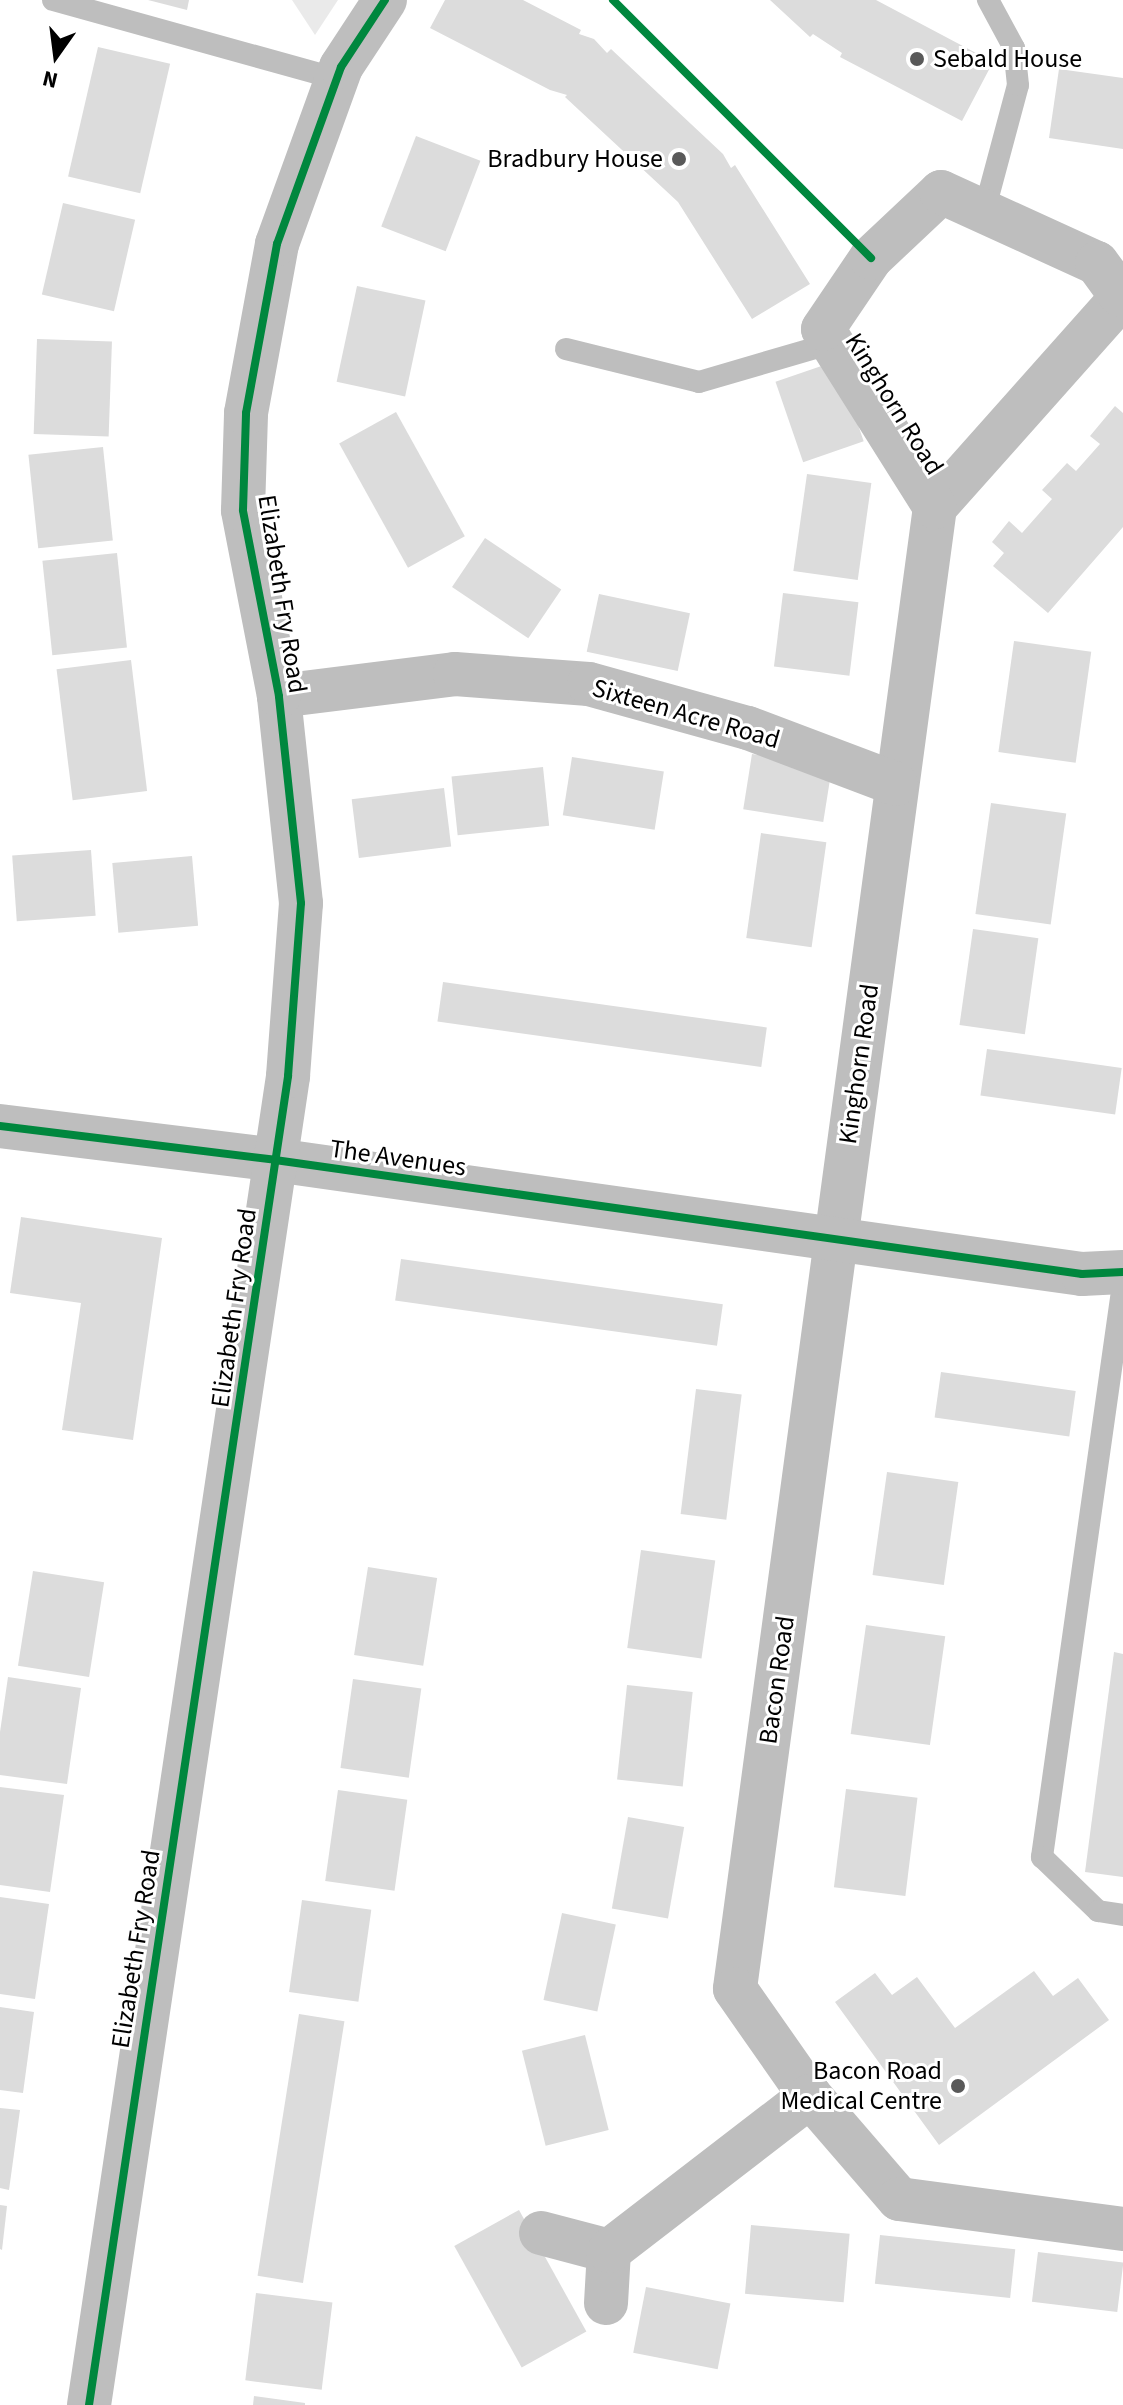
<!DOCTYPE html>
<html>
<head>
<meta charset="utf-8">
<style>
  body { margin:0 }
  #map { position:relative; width:1123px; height:2405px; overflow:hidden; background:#fff; font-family:"Source Sans 3",sans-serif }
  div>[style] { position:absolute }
  .green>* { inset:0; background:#eaeaea }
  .building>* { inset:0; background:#dcdcdc; transform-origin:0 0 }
  .service>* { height:22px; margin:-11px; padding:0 11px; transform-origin:11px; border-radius:11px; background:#bebebe }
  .minor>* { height:44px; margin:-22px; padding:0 22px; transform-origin:22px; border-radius:22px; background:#bebebe }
  .cycleway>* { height:8px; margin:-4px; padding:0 4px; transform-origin:4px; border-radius:4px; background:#00873e }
  .dots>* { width:22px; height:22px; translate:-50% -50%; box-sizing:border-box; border:4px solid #fff; border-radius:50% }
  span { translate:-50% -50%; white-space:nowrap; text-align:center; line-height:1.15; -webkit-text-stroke:6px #fff; paint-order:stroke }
  .poi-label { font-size:26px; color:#000 }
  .left { translate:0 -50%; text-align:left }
  .right { translate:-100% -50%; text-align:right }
  .street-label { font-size:26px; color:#000 }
  .north { position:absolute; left:16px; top:16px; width:80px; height:80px; -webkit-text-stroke:6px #fff; paint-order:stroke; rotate:194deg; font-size:22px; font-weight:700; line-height:32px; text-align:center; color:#000 }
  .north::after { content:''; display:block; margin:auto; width:28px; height:36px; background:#000; clip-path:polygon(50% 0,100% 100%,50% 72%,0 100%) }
</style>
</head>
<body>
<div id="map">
  <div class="green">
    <i style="clip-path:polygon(292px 0,338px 0,315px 35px)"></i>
  </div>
  <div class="building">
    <i style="clip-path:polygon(148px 0,189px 0,187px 10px)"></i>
    <i style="clip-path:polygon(445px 0,523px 0,581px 30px,579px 34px,594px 39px,607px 53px,611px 49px,723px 154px,731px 168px,735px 165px,810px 284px,752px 319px,678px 202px,565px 97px,567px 95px,550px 90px,430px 28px)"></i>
    <i style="clip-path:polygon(770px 0,876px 0,993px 62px,962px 121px,840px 57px,842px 53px,813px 34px,810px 37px)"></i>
    <i style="left:98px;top:47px;width:74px;height:133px;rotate:13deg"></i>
    <i style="clip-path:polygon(1059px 69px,1123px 78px,1123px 149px,1049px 138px)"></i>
    <i style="left:416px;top:136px;width:69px;height:97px;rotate:21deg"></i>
    <i style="left:63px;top:203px;width:74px;height:94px;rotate:13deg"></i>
    <i style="left:357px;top:286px;width:70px;height:98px;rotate:12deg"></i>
    <i style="left:37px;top:339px;width:75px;height:95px;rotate:2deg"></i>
    <i style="left:836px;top:361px;width:85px;height:64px;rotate:71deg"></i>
    <i style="clip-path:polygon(1115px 406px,1123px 413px,1123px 527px,1048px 613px,993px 566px,1004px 553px,992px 542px,1009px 521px,1022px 533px,1052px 499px,1042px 490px,1067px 463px,1076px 471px,1100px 444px,1090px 436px)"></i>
    <i style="left:396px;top:412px;width:142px;height:65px;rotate:61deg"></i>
    <i style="left:103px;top:447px;width:94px;height:75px;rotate:84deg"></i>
    <i style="left:807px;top:474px;width:65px;height:98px;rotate:8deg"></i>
    <i style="left:485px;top:538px;width:92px;height:59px;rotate:34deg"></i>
    <i style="left:117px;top:553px;width:95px;height:75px;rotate:84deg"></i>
    <i style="left:783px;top:593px;width:76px;height:74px;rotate:7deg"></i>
    <i style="left:599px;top:594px;width:93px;height:59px;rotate:12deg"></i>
    <i style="left:1014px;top:641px;width:78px;height:112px;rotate:8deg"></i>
    <i style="left:131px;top:660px;width:132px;height:75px;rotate:83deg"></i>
    <i style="left:752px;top:754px;width:81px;height:56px;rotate:9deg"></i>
    <i style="left:572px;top:757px;width:93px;height:59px;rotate:9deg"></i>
    <i style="left:543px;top:767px;width:59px;height:92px;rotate:84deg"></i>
    <i style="left:444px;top:788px;width:59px;height:93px;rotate:83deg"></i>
    <i style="left:991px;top:803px;width:76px;height:112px;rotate:8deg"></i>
    <i style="left:761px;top:833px;width:66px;height:106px;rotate:8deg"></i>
    <i style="left:91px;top:850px;width:66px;height:79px;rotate:86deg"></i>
    <i style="left:192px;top:856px;width:70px;height:80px;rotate:85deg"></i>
    <i style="left:973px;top:929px;width:66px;height:97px;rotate:8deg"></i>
    <i style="left:443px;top:982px;width:327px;height:40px;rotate:8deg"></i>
    <i style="left:987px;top:1049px;width:136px;height:47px;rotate:8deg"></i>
    <i style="clip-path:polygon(21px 1217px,162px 1238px,133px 1440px,62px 1430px,81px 1303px,10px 1293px)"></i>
    <i style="left:401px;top:1259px;width:325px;height:42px;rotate:8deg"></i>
    <i style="left:941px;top:1372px;width:136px;height:46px;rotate:8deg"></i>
    <i style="left:696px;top:1389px;width:46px;height:126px;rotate:7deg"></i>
    <i style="left:887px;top:1472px;width:72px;height:104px;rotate:8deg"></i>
    <i style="left:641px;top:1550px;width:75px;height:99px;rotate:8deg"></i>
    <i style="left:368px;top:1567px;width:70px;height:89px;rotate:9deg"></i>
    <i style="left:33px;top:1571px;width:72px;height:96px;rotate:9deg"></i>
    <i style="left:866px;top:1625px;width:80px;height:110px;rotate:8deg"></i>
    <i style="clip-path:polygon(1114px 1652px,1123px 1654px,1123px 1877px,1085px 1872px)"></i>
    <i style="clip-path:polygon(8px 1677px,81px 1688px,67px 1784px,0 1775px,0 1732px)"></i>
    <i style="left:353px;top:1679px;width:69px;height:90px;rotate:8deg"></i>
    <i style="left:627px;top:1685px;width:66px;height:95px;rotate:6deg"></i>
    <i style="clip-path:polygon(0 1787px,64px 1795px,50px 1892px,0 1885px)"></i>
    <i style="left:846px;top:1789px;width:72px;height:99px;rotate:7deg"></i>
    <i style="left:338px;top:1790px;width:70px;height:92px;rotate:8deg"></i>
    <i style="left:628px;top:1817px;width:57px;height:93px;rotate:10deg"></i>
    <i style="clip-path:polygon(0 1897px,49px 1904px,35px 1999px,0 1994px)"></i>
    <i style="left:302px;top:1900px;width:70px;height:93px;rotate:8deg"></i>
    <i style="left:562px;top:1913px;width:55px;height:89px;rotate:12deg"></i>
    <i style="clip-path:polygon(1034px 1971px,1053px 1996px,1078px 1978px,1109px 2020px,939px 2145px,835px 2002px,875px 1973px,892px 1995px,917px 1977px,955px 2028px)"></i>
    <i style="clip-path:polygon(0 2007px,34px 2012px,23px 2093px,0 2090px)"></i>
    <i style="left:299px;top:2014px;width:46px;height:265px;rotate:9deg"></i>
    <i style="left:585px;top:2035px;width:98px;height:65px;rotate:76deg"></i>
    <i style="clip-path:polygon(0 2108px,20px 2110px,9px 2190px,0 2188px)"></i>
    <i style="clip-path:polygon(0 2205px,7px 2206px,2px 2250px,0 2249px)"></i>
    <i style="left:519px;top:2210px;width:139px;height:74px;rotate:61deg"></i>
    <i style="left:751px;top:2225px;width:99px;height:69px;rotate:5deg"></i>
    <i style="left:880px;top:2235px;width:136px;height:49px;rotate:6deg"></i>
    <i style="left:1038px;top:2252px;width:86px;height:50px;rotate:7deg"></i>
    <i style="left:646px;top:2287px;width:86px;height:67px;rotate:11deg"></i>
    <i style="left:256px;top:2293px;width:77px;height:88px;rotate:7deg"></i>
    <i style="clip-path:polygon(254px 2396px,305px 2403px,305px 2405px,253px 2405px)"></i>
  </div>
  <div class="service">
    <i style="left:53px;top:0;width:295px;rotate:15.5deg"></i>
    <i style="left:984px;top:212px;width:131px;rotate:-75deg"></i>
    <i style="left:1018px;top:85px;width:37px;rotate:-96deg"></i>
    <i style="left:1014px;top:48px;width:55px;rotate:-118.4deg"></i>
    <i style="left:566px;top:349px;width:137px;rotate:13.9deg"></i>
    <i style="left:699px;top:382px;width:139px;rotate:-16.3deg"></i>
    <i style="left:1123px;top:1284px;width:579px;rotate:98.05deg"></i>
    <i style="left:1042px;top:1857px;width:78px;rotate:44deg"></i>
    <i style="left:1098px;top:1911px;width:25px;rotate:9deg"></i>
  </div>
  <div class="minor">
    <i style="left:1123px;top:296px;width:283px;rotate:131.7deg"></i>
    <i style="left:935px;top:507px;width:1495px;rotate:97.69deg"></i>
    <i style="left:735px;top:1989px;width:131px;rotate:55deg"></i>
    <i style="left:810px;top:2096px;width:136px;rotate:49.2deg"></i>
    <i style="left:899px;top:2199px;width:226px;rotate:7.6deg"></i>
    <i style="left:935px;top:507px;width:210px;rotate:-122.2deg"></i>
    <i style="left:823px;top:329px;width:86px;rotate:-55.9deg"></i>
    <i style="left:871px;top:258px;width:96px;rotate:-43.3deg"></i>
    <i style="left:941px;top:192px;width:171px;rotate:24.5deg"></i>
    <i style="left:1097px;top:263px;width:39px;rotate:54deg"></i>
    <i style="left:279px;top:696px;width:177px;rotate:-7.1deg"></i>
    <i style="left:455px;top:674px;width:134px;rotate:4.3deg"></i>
    <i style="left:589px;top:684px;width:165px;rotate:15.5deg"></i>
    <i style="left:748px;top:728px;width:158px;rotate:20.7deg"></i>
    <i style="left:0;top:1126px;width:277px;rotate:7deg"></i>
    <i style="left:275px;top:1160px;width:815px;rotate:8.04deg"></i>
    <i style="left:1082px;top:1274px;width:41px;rotate:-2.8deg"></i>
    <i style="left:541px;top:2233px;width:70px;rotate:14.8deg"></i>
    <i style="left:606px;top:2303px;width:52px;rotate:-86.7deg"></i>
    <i style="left:609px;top:2251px;width:254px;rotate:-37.6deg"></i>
    <i style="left:89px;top:2405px;width:1344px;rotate:-81.48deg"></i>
    <i style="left:288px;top:1076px;width:173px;rotate:-85.7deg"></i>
    <i style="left:301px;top:903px;width:208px;rotate:-96.1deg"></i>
    <i style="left:279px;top:696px;width:189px;rotate:-101deg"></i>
    <i style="left:243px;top:510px;width:97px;rotate:-88.2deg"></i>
    <i style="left:246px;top:413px;width:172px;rotate:-79.6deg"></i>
    <i style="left:277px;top:244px;width:188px;rotate:-70.1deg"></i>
    <i style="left:341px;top:67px;width:80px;rotate:-56.7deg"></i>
  </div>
  <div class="cycleway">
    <i style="left:613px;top:0;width:365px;rotate:45deg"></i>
    <i style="left:0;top:1126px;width:277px;rotate:7deg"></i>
    <i style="left:275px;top:1160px;width:815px;rotate:8.04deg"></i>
    <i style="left:1082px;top:1274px;width:41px;rotate:-2.8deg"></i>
    <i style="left:89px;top:2405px;width:1344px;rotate:-81.48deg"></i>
    <i style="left:288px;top:1076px;width:173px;rotate:-85.7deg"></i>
    <i style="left:301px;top:903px;width:208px;rotate:-96.1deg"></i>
    <i style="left:279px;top:696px;width:189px;rotate:-101deg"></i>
    <i style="left:243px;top:510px;width:97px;rotate:-88.2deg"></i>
    <i style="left:246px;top:413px;width:172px;rotate:-79.6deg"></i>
    <i style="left:277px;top:244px;width:188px;rotate:-70.1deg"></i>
    <i style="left:341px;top:67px;width:80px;rotate:-56.7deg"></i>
  </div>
  <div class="dots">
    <i style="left:917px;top:59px;background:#595959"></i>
    <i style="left:679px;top:159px;background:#595959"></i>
    <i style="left:958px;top:2086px;background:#595959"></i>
  </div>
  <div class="poi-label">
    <span class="left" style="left:933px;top:59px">Sebald House</span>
    <span class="right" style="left:663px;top:159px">Bradbury House</span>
    <span class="right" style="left:942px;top:2086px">Bacon Road<br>Medical Centre</span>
  </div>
  <div class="street-label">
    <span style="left:894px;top:404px;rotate:58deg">Kinghorn Road</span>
    <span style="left:282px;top:594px;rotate:81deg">Elizabeth Fry Road</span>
    <span style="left:686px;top:714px;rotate:16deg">Sixteen Acre Road</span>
    <span style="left:859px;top:1064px;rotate:-82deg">Kinghorn Road</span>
    <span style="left:398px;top:1158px;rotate:8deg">The Avenues</span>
    <span style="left:234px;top:1308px;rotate:-82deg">Elizabeth Fry Road</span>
    <span style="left:777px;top:1680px;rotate:-82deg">Bacon Road</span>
    <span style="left:136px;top:1949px;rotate:-81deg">Elizabeth Fry Road</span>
  </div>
  <div class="north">N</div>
</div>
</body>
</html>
